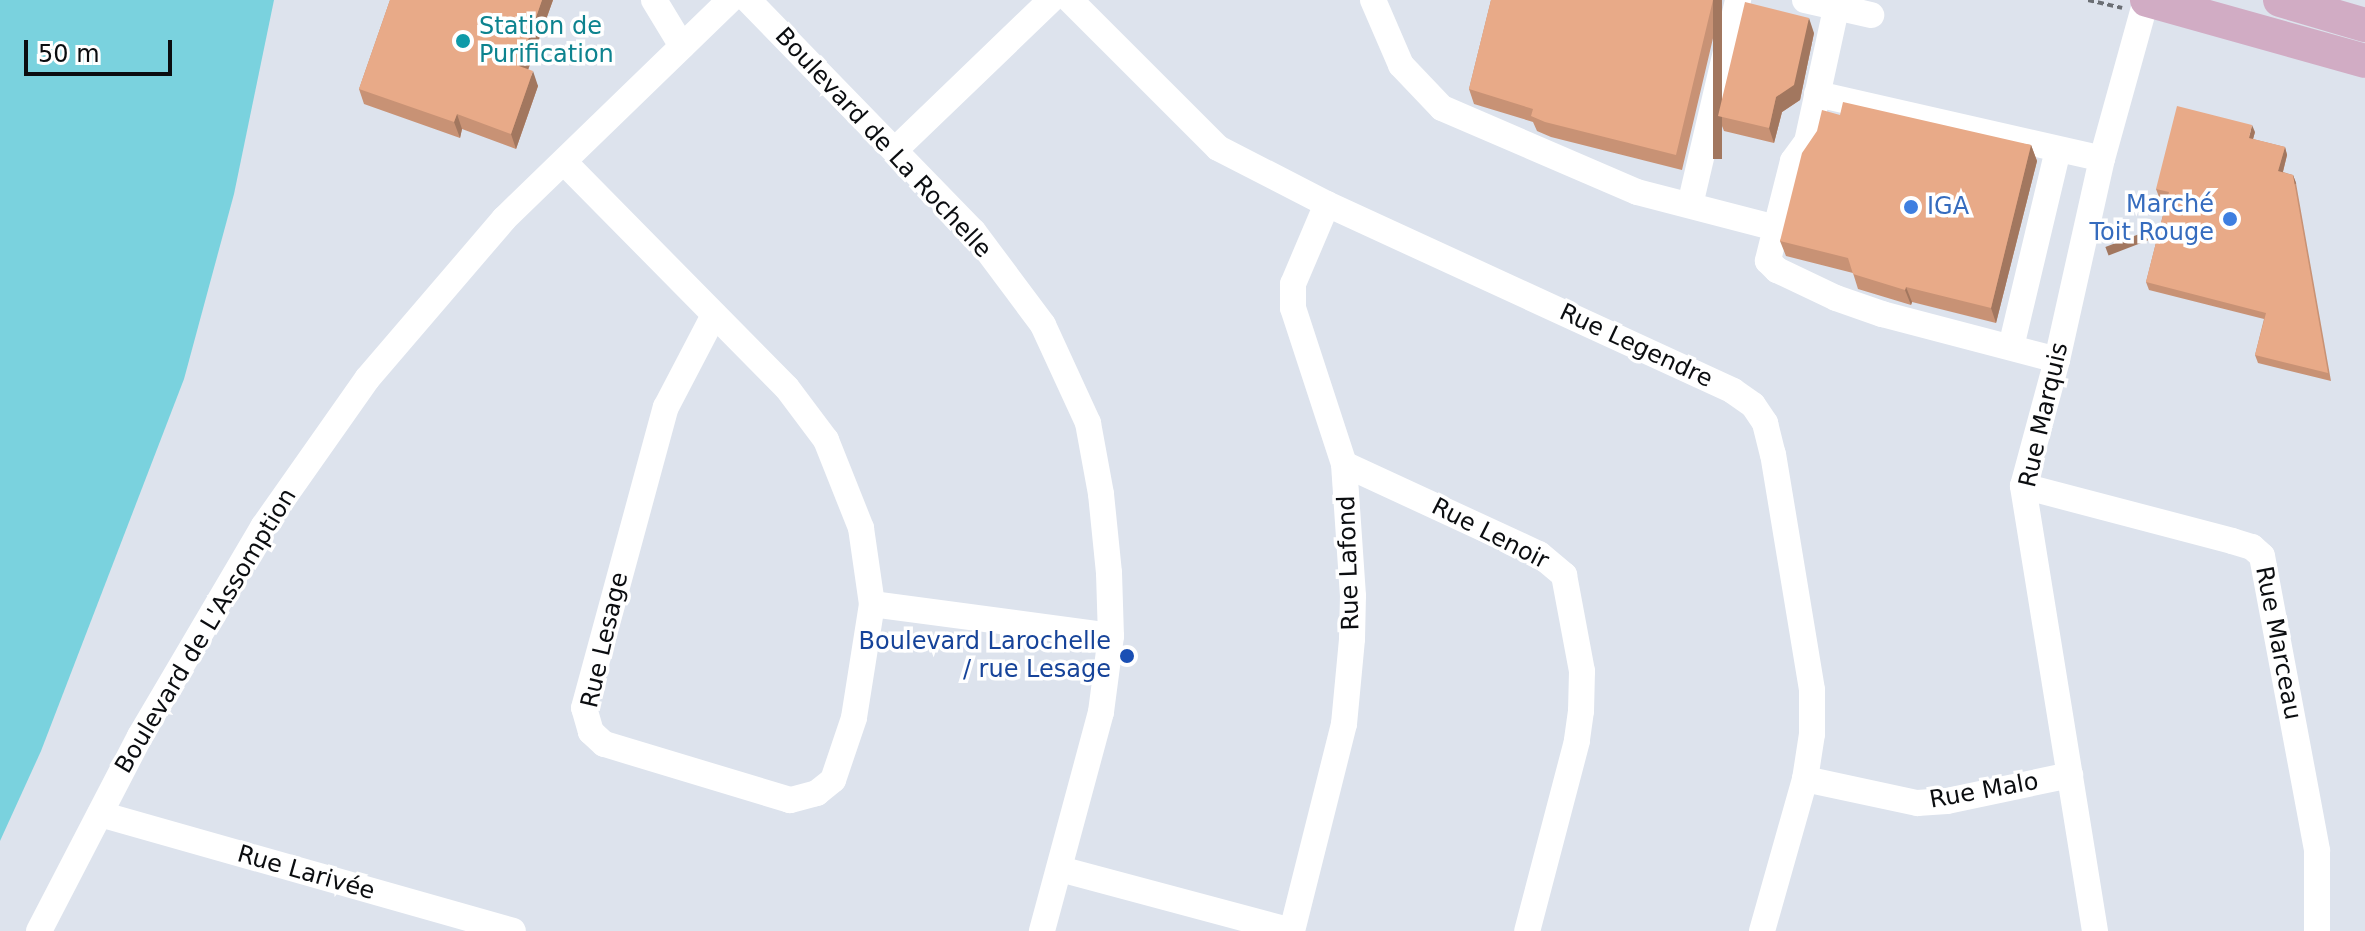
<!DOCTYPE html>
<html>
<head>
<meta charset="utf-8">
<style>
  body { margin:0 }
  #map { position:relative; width:2365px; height:931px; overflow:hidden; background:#dde3ed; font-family:"DejaVu Sans",sans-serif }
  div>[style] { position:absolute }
  .water>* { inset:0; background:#7ad2de }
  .path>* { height:4px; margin-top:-2px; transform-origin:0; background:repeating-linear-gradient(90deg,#6a6e74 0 6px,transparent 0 10px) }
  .minor>* { height:26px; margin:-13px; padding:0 13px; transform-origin:13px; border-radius:13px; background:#fff }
  .major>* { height:34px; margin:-17px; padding:0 17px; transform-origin:17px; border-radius:17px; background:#d1acc4 }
  .wall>* { inset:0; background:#c89275 }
  .shaded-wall>* { inset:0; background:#a2775f; transform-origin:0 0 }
  .building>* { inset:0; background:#e8aa88 }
  .dots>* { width:22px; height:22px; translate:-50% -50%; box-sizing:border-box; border:4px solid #fff; border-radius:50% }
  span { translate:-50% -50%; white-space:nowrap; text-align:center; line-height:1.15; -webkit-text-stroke:7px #fff; paint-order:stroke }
  .culture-label { font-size:24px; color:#0d838f }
  .left { translate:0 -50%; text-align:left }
  .street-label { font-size:24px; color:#0b0d10 }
  .shop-label { font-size:24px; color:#366cbe }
  .right { translate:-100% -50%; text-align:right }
  .transit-label { font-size:24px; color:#164399 }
  .scale { position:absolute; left:24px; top:40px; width:148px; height:36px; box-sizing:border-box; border:4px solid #0b0d10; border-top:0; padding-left:10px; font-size:24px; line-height:28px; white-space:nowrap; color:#0b0d10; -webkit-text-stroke:6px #fff; paint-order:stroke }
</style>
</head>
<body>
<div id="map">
  <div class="water">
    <i style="clip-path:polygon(0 0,274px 0,234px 194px,184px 379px,41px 751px,0 841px)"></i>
  </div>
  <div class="path">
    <i style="left:2088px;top:0;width:35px;rotate:13deg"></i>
  </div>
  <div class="minor">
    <i style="left:654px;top:0;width:54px;rotate:58.7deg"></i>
    <i style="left:748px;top:0;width:322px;rotate:45.8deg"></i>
    <i style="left:973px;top:231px;width:117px;rotate:53.3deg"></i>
    <i style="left:1043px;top:325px;width:108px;rotate:65.3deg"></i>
    <i style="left:1088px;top:423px;width:72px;rotate:79.6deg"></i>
    <i style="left:1101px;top:494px;width:79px;rotate:84.2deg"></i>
    <i style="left:1109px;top:573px;width:63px;rotate:88.2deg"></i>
    <i style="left:1111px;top:636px;width:77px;rotate:97.5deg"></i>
    <i style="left:1101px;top:712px;width:227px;rotate:105.1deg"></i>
    <i style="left:1070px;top:0;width:209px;rotate:45deg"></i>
    <i style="left:1218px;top:148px;width:123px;rotate:27.2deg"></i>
    <i style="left:1327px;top:204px;width:447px;rotate:24.7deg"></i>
    <i style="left:1733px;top:391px;width:24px;rotate:35deg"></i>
    <i style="left:1753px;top:405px;width:22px;rotate:56deg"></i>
    <i style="left:1765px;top:423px;width:32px;rotate:76deg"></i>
    <i style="left:1773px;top:454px;width:239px;rotate:80.6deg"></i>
    <i style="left:1812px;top:690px;width:44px;rotate:90deg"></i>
    <i style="left:1812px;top:734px;width:46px;rotate:98.8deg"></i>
    <i style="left:1805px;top:779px;width:158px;rotate:105.8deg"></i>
    <i style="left:1373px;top:0;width:71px;rotate:66.7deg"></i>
    <i style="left:1401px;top:65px;width:59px;rotate:46.4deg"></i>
    <i style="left:1442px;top:108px;width:212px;rotate:23.3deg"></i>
    <i style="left:1637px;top:192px;width:144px;rotate:14.5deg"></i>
    <i style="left:1776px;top:228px;width:69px;rotate:-75.8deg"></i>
    <i style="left:1793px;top:161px;width:24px;rotate:-54deg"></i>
    <i style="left:1807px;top:142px;width:145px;rotate:-77.7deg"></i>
    <i style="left:1805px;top:0;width:68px;rotate:12.8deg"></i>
    <i style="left:1817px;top:94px;width:292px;rotate:12.8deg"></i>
    <i style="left:895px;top:150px;width:216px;rotate:-43.9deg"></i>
    <i style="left:564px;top:162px;width:317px;rotate:45.4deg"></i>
    <i style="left:787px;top:388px;width:65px;rotate:53.1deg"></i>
    <i style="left:826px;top:440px;width:95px;rotate:68.3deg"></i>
    <i style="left:861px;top:528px;width:77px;rotate:81.8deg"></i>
    <i style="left:872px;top:604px;width:115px;rotate:99deg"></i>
    <i style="left:854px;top:718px;width:65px;rotate:108.7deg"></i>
    <i style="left:833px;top:780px;width:21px;rotate:141deg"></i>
    <i style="left:817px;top:793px;width:28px;rotate:165deg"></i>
    <i style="left:790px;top:800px;width:194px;rotate:-163.2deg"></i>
    <i style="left:604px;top:744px;width:18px;rotate:-137deg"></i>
    <i style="left:591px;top:732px;width:25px;rotate:-106deg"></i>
    <i style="left:584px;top:708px;width:312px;rotate:-74.8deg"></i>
    <i style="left:666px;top:407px;width:104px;rotate:-62.4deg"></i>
    <i style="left:1690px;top:205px;width:211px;rotate:-76.8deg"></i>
    <i style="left:1776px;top:228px;width:34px;rotate:104deg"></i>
    <i style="left:1768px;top:261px;width:13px;rotate:45deg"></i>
    <i style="left:1777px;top:270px;width:65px;rotate:25.4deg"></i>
    <i style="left:1836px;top:298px;width:49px;rotate:19.2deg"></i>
    <i style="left:1882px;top:314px;width:181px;rotate:14.7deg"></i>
    <i style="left:2011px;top:347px;width:203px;rotate:-76.6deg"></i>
    <i style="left:1344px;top:464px;width:215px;rotate:24.8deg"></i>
    <i style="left:1539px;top:554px;width:33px;rotate:40deg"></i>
    <i style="left:1564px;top:575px;width:98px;rotate:79.4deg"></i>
    <i style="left:1582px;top:671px;width:40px;rotate:91.4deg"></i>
    <i style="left:1581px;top:711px;width:30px;rotate:98deg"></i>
    <i style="left:1577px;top:741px;width:196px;rotate:104.7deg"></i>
    <i style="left:2023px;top:486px;width:216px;rotate:14.7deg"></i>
    <i style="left:2232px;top:541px;width:21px;rotate:17deg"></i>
    <i style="left:2252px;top:547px;width:13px;rotate:42deg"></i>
    <i style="left:2262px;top:556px;width:300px;rotate:79.4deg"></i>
    <i style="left:2317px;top:851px;width:80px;rotate:90deg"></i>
    <i style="left:872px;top:604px;width:241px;rotate:7.6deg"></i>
    <i style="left:1805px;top:779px;width:115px;rotate:12.1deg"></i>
    <i style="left:1917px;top:803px;width:30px;rotate:-4deg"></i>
    <i style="left:1947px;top:801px;width:126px;rotate:-11.9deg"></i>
    <i style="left:100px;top:814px;width:429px;rotate:15.8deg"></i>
    <i style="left:1060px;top:869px;width:239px;rotate:15deg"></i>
    <i style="left:39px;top:931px;width:220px;rotate:-62.6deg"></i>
    <i style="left:140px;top:736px;width:243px;rotate:-59.5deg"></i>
    <i style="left:263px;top:527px;width:181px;rotate:-54.9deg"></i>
    <i style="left:367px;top:379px;width:211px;rotate:-49.4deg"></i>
    <i style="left:504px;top:219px;width:315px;rotate:-44.1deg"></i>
    <i style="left:1292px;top:931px;width:213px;rotate:-75.9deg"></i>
    <i style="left:1344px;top:724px;width:85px;rotate:-84.6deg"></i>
    <i style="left:1352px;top:639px;width:43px;rotate:-88.7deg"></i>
    <i style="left:1353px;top:596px;width:132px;rotate:-93.9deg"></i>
    <i style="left:1344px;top:464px;width:164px;rotate:-108.1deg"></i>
    <i style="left:1293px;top:308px;width:24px;rotate:-90deg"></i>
    <i style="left:1293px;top:284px;width:87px;rotate:-67deg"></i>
    <i style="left:2095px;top:931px;width:451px;rotate:-99.2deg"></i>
    <i style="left:2023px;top:486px;width:131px;rotate:-74.9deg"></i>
    <i style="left:2057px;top:360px;width:206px;rotate:-77.4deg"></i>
    <i style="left:2102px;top:159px;width:165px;rotate:-74.5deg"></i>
  </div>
  <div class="major">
    <i style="left:2147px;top:0;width:226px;rotate:15.6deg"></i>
    <i style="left:2280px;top:0;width:89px;rotate:16.4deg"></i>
  </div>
  <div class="wall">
    <i style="clip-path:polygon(390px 0,553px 0,528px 70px,538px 86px,516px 149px,462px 129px,460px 138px,364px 104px,359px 89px)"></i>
    <i style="clip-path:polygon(1491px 0,1722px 0,1682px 170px,1551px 137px,1537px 131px,1533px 122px,1474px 104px,1469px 89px)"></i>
    <i style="clip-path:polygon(1814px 33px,1800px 100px,1782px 112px,1774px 143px,1724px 131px,1718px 116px)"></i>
    <i style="clip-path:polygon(1840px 115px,2031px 145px,2037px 161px,1996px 323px,1912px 302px,1911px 305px,1858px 289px,1853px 273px,1786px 256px,1780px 241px)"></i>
    <i style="clip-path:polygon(2255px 132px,2253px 139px,2285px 147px,2287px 155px,2283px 172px,2293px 175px,2296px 183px,2331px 381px,2258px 363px,2255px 355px,2264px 319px,2149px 290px,2146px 282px,2167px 199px,2159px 197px,2156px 189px)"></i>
  </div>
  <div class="shaded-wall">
    <i style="clip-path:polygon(542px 0,553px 0,524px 81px,519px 66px)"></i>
    <i style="left:1713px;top:0;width:9px;height:159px"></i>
    <i style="clip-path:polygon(1809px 18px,1814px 33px,1800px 100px,1782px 112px,1774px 143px,1769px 128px,1776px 97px)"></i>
    <i style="clip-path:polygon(533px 71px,538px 86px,516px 149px,511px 134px)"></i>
    <i style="clip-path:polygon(457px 114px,462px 129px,460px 138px,454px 122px)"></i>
    <i style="clip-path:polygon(2252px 125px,2255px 132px,2251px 146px,2249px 138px)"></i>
    <i style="clip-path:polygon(2031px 145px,2037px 161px,1996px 323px,1991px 308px)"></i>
    <i style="clip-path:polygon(2285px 147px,2287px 155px,2281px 179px,2278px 171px)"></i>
    <i style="left:2293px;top:175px;width:9px;height:201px;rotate:69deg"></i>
    <i style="clip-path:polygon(1906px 287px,1912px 302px,1911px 305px,1905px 290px)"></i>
  </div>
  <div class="building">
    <i style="clip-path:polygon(390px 0,542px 0,519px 66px,533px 71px,511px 134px,457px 114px,454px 122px,359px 89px)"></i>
    <i style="clip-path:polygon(1491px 0,1713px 0,1676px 155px,1545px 122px,1531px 116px,1533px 109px,1469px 89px)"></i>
    <i style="clip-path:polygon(1745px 2px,1809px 18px,1794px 85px,1776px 97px,1769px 128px,1718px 116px)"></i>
    <i style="clip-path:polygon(1843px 102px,2031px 145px,1991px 308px,1906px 287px,1905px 290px,1853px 274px,1848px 258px,1780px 241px,1802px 153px,1817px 131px,1822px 110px,1840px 115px)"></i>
    <i style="clip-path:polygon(2177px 106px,2252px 125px,2249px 138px,2285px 147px,2278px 171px,2293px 175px,2328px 373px,2255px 355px,2266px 313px,2146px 282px,2169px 192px,2156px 189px)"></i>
  </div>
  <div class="dots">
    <i style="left:463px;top:41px;background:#0f9aa8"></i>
    <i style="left:1911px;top:207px;background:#3f7fe0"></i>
    <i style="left:2230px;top:219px;background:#3f7fe0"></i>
    <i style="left:1127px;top:656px;background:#1a4fb4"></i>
  </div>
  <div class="culture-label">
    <span class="left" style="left:479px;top:41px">Station de<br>Purification</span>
  </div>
  <div class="street-label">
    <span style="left:883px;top:143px;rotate:47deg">Boulevard de La Rochelle</span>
    <span style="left:1636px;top:346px;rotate:25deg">Rue Legendre</span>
    <span style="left:2044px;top:415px;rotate:-77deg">Rue Marquis</span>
    <span style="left:1490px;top:534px;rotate:27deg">Rue Lenoir</span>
    <span style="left:1349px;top:563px;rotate:-92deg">Rue Lafond</span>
    <span style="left:206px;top:631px;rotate:-59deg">Boulevard de L'Assomption</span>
    <span style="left:605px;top:640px;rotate:-77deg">Rue Lesage</span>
    <span style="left:2278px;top:643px;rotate:79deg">Rue Marceau</span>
    <span style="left:1984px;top:791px;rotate:-10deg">Rue Malo</span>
    <span style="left:306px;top:873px;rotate:16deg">Rue Larivée</span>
  </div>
  <div class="shop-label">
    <span class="right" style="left:2214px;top:219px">Marché<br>Toit Rouge</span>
    <span class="left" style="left:1927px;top:207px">IGA</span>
  </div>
  <div class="transit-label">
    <span class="right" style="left:1111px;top:656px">Boulevard Larochelle<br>/ rue Lesage</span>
  </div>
  <div class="scale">50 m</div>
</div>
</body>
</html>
